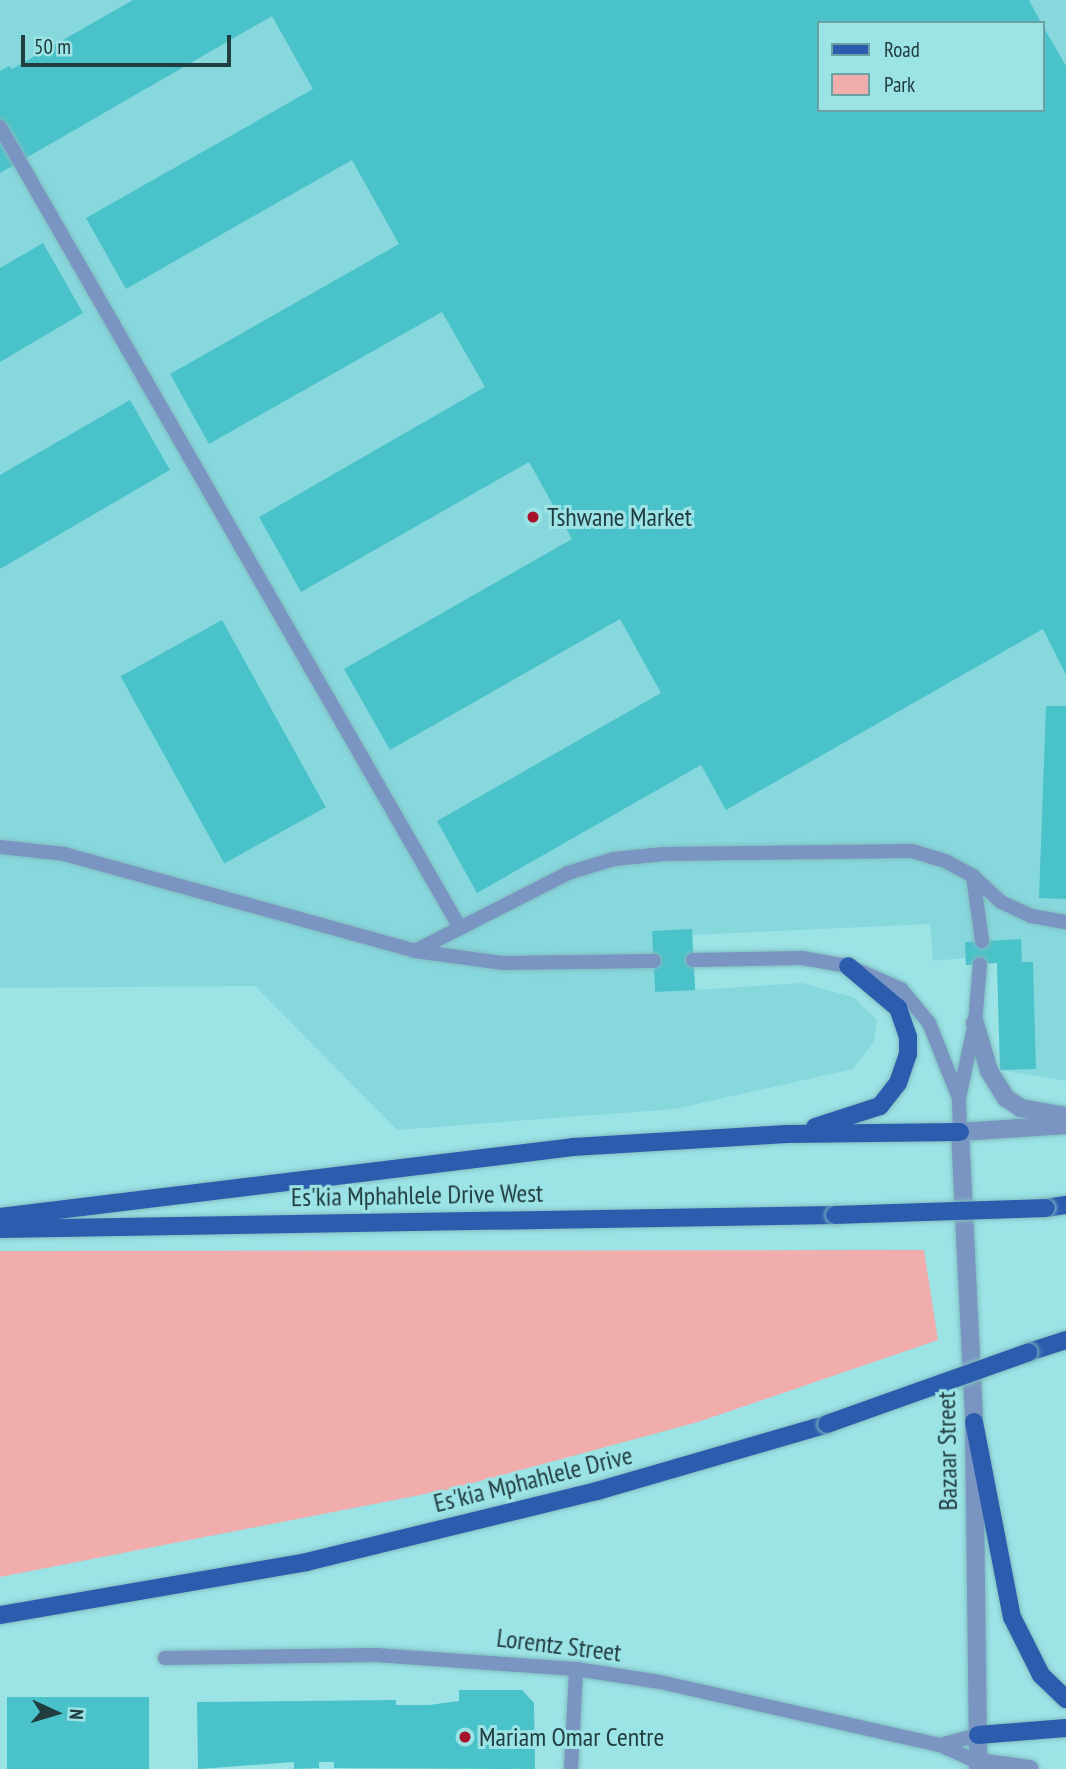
<!DOCTYPE html>
<html>
<head>
<meta charset="utf-8">
<style>
  body { margin:0 }
  #map { position:relative; width:1066px; height:1769px; overflow:hidden; background:#9ce3e6; font-family:"PT Sans Narrow",sans-serif }
  div>[style] { position:absolute }
  .built>* { inset:0; background:#87d8dd }
  .green>* { inset:0; background:#f0adab }
  .building>* { inset:0; background:#4ac2c9; transform-origin:0 0 }
  .roads { filter:drop-shadow(0 0 2px #81bec1) drop-shadow(0 0 2px #81bec1) }
  .service>* { height:14px; margin:-7px; padding:0 7px; transform-origin:7px; border-radius:7px; background:#7a95c2 }
  .minor>* { height:18px; margin:-9px; padding:0 9px; transform-origin:9px; border-radius:9px; background:#7a95c2 }
  .tertiary>* { height:18px; margin:-9px; padding:0 9px; transform-origin:9px; border-radius:9px; background:#7a95c2 }
  .primary>* { height:18px; margin:-9px; padding:0 9px; transform-origin:9px; border-radius:9px; background:#2c5cae }
  .bridges { filter:drop-shadow(0 0 2px #81bec1) drop-shadow(0 0 2px #81bec1) }
  .primary-bridge>* { height:18px; margin:-9px; padding:0 9px; transform-origin:9px; border-radius:9px; background:#2c5cae }
  .dots>* { width:19px; height:19px; translate:-50% -50%; box-sizing:border-box; border:4px solid #9ce3e6; border-radius:50% }
  span { translate:-50% -50%; white-space:nowrap; text-align:center; line-height:1.15; -webkit-text-stroke:6px #9ce3e6; paint-order:stroke }
  .poi-label { font-size:26px; color:#203d3f }
  .left { translate:0 -50%; text-align:left }
  .street-label { font-size:26px; color:#203d3f }
  .legend { position:absolute; left:817px; top:21px; width:228px; height:91px; box-sizing:border-box; background:#9ce3e6; border:2px solid #6aa1a3; margin:0; padding:9px 12px; list-style:none; font-size:21px; color:#203d3f }
  .legend li { display:flex; align-items:center; gap:14px; height:35px }
  .legend b { width:35px; border:2px solid #6aa1a3 }
  .north { position:absolute; left:21px; top:1678px; width:70px; height:70px; -webkit-text-stroke:5px #9ce3e6; paint-order:stroke; rotate:94deg; font-size:19px; font-weight:700; line-height:28px; text-align:center; color:#203d3f }
  .north::after { content:''; display:block; margin:auto; width:24px; height:32px; background:#203d3f; clip-path:polygon(50% 0,100% 100%,50% 72%,0 100%) }
  .scale { position:absolute; left:21px; top:35px; width:210px; height:32px; box-sizing:border-box; border:4px solid #203d3f; border-top:0; padding-left:9px; font-size:21px; line-height:24px; white-space:nowrap; color:#203d3f; -webkit-text-stroke:5px #9ce3e6; paint-order:stroke }
</style>
</head>
<body>
<div id="map">
  <div class="built">
    <i style="clip-path:polygon(evenodd,0 0,1066px 0,1066px 1081px,1000px 1070px,997px 963px,966px 965px,965px 958px,933px 961px,930px 924px,692px 935px,695px 990px,802px 983px,853px 997px,877px 1020px,874px 1041px,853px 1069px,675px 1109px,397px 1130px,255px 986px,0 988px,0 0,819px 23px,1043px 23px,1043px 110px,819px 110px,819px 23px)"></i>
  </div>
  <div class="green">
    <i style="clip-path:polygon(924px 1250px,938px 1340px,698px 1422px,451px 1489px,0 1577px,0 1251px)"></i>
  </div>
  <div class="building">
    <i style="clip-path:polygon(133px 0,1029px 0,1041px 23px,819px 23px,819px 110px,1043px 110px,1043px 26px,1066px 66px,1066px 675px,1043px 629px,726px 810px,701px 765px,477px 893px,437px 821px,661px 693px,620px 619px,390px 750px,344px 669px,572px 539px,529px 462px,301px 592px,259px 517px,485px 387px,442px 312px,209px 444px,170px 374px,399px 244px,352px 160px,126px 289px,86px 218px,313px 89px,272px 16px,0 173px,0 71px,9px 66px,12px 69px)"></i>
    <i style="clip-path:polygon(43px 243px,83px 313px,0 362px,0 268px)"></i>
    <i style="clip-path:polygon(130px 400px,170px 470px,0 569px,0 475px)"></i>
    <i style="left:222px;top:620px;width:214px;height:116px;rotate:61deg"></i>
    <i style="clip-path:polygon(1046px 706px,1066px 706px,1066px 899px,1039px 898px)"></i>
    <i style="left:692px;top:929px;width:61px;height:40px;rotate:87deg"></i>
    <i style="clip-path:polygon(1021px 939px,1022px 962px,1033px 962px,1036px 1069px,1000px 1070px,997px 963px,966px 965px,965px 942px)"></i>
    <i style="clip-path:polygon(459px 1690px,522px 1690px,534px 1703px,535px 1769px,334px 1768px,334px 1762px,319px 1762px,319px 1768px,294px 1769px,294px 1762px,198px 1769px,197px 1702px,396px 1700px,396px 1705px,429px 1705px,459px 1701px)"></i>
    <i style="left:7px;top:1697px;width:142px;height:72px"></i>
  </div>
  <div class="roads">
    <div class="service">
      <i style="left:0;top:127px;width:924px;rotate:60.13deg"></i>
      <i style="left:0;top:847px;width:64px;rotate:6.2deg"></i>
      <i style="left:64px;top:854px;width:364px;rotate:15.4deg"></i>
      <i style="left:415px;top:951px;width:89px;rotate:7.8deg"></i>
      <i style="left:503px;top:963px;width:151px;rotate:-0.8deg"></i>
      <i style="left:973px;top:876px;width:38px;rotate:43deg"></i>
      <i style="left:1001px;top:902px;width:33px;rotate:25deg"></i>
      <i style="left:1031px;top:916px;width:36px;rotate:10deg"></i>
      <i style="left:415px;top:951px;width:172px;rotate:-27deg"></i>
      <i style="left:568px;top:873px;width:48px;rotate:-16.9deg"></i>
      <i style="left:614px;top:859px;width:50px;rotate:-5.7deg"></i>
      <i style="left:664px;top:854px;width:248px;rotate:-0.7deg"></i>
      <i style="left:912px;top:851px;width:37px;rotate:17deg"></i>
      <i style="left:947px;top:862px;width:30px;rotate:28deg"></i>
      <i style="left:973px;top:876px;width:66px;rotate:82.1deg"></i>
      <i style="left:693px;top:960px;width:109px;rotate:-1.1deg"></i>
      <i style="left:802px;top:958px;width:47px;rotate:9.9deg"></i>
      <i style="left:848px;top:966px;width:58px;rotate:23.5deg"></i>
      <i style="left:901px;top:989px;width:44px;rotate:50.5deg"></i>
      <i style="left:929px;top:1023px;width:81px;rotate:68.2deg"></i>
      <i style="left:960px;top:1132px;width:34px;rotate:-92deg"></i>
      <i style="left:959px;top:1098px;width:77px;rotate:-78deg"></i>
      <i style="left:975px;top:1023px;width:59px;rotate:-85.2deg"></i>
      <i style="left:165px;top:1658px;width:211px;rotate:-0.8deg"></i>
      <i style="left:376px;top:1655px;width:200px;rotate:4deg"></i>
      <i style="left:576px;top:1669px;width:85px;rotate:8.8deg"></i>
      <i style="left:660px;top:1682px;width:287px;rotate:12.7deg"></i>
      <i style="left:940px;top:1745px;width:42px;rotate:24.1deg"></i>
      <i style="left:940px;top:1745px;width:39px;rotate:-15deg"></i>
      <i style="left:571px;top:1769px;width:100px;rotate:-87.1deg"></i>
    </div>
    <div class="minor">
      <i style="left:960px;top:1132px;width:290px;rotate:87.2deg"></i>
      <i style="left:974px;top:1422px;width:347px;rotate:89.3deg"></i>
    </div>
    <div class="tertiary">
      <i style="left:975px;top:1023px;width:50px;rotate:73.7deg"></i>
      <i style="left:989px;top:1071px;width:32px;rotate:58deg"></i>
      <i style="left:1006px;top:1098px;width:18px;rotate:34deg"></i>
      <i style="left:1021px;top:1108px;width:46px;rotate:10.1deg"></i>
      <i style="left:960px;top:1132px;width:106px;rotate:-3.8deg"></i>
      <i style="left:978px;top:1762px;width:52px;rotate:7.7deg"></i>
    </div>
    <div class="primary">
      <i style="left:815px;top:1127px;width:68px;rotate:-17.9deg"></i>
      <i style="left:880px;top:1106px;width:29px;rotate:-52deg"></i>
      <i style="left:898px;top:1083px;width:31px;rotate:-71deg"></i>
      <i style="left:908px;top:1054px;width:17px;rotate:-90deg"></i>
      <i style="left:908px;top:1037px;width:31px;rotate:-109deg"></i>
      <i style="left:898px;top:1008px;width:65px;rotate:-140deg"></i>
      <i style="left:1046px;top:1208px;width:20px;rotate:-9deg"></i>
      <i style="left:0;top:1217px;width:577px;rotate:-6.96deg"></i>
      <i style="left:573px;top:1147px;width:214px;rotate:-3.5deg"></i>
      <i style="left:787px;top:1134px;width:173px;rotate:-0.7deg"></i>
      <i style="left:0;top:1229px;width:835px;rotate:-0.96deg"></i>
      <i style="left:1029px;top:1352px;width:39px;rotate:-18deg"></i>
      <i style="left:974px;top:1422px;width:199px;rotate:79deg"></i>
      <i style="left:1012px;top:1617px;width:65px;rotate:63.4deg"></i>
      <i style="left:1041px;top:1675px;width:35px;rotate:44deg"></i>
      <i style="left:0;top:1615px;width:311px;rotate:-9.8deg"></i>
      <i style="left:306px;top:1562px;width:300px;rotate:-13.7deg"></i>
      <i style="left:597px;top:1491px;width:240px;rotate:-16.2deg"></i>
      <i style="left:978px;top:1735px;width:88px;rotate:-4.5deg"></i>
    </div>
  </div>
  <div class="bridges">
    <div class="primary-bridge">
      <i style="left:835px;top:1215px;width:211px;rotate:-1.9deg"></i>
      <i style="left:827px;top:1424px;width:214px;rotate:-19.6deg"></i>
    </div>
  </div>
  <div class="dots">
    <i style="left:533px;top:517px;background:#a8112c"></i>
    <i style="left:465px;top:1737px;background:#a8112c"></i>
  </div>
  <div class="poi-label">
    <span class="left" style="left:547px;top:517px">Tshwane Market</span>
    <span class="left" style="left:479px;top:1737px">Mariam Omar Centre</span>
  </div>
  <div class="street-label">
    <span style="left:417px;top:1195px;rotate:-1deg">Es'kia Mphahlele Drive West</span>
    <span style="left:947px;top:1451px;rotate:-91deg">Bazaar Street</span>
    <span style="left:533px;top:1479px;rotate:-14deg">Es'kia Mphahlele Drive</span>
    <span style="left:559px;top:1645px;rotate:7deg">Lorentz Street</span>
  </div>
  <ul class="legend">
  <li><b style="height:9px;background:#2c5cae"></b>Road</li>
  <li><b style="height:19px;background:#f0adab"></b>Park</li>
  </ul>
  <div class="north">N</div>
  <div class="scale">50 m</div>
</div>
</body>
</html>
